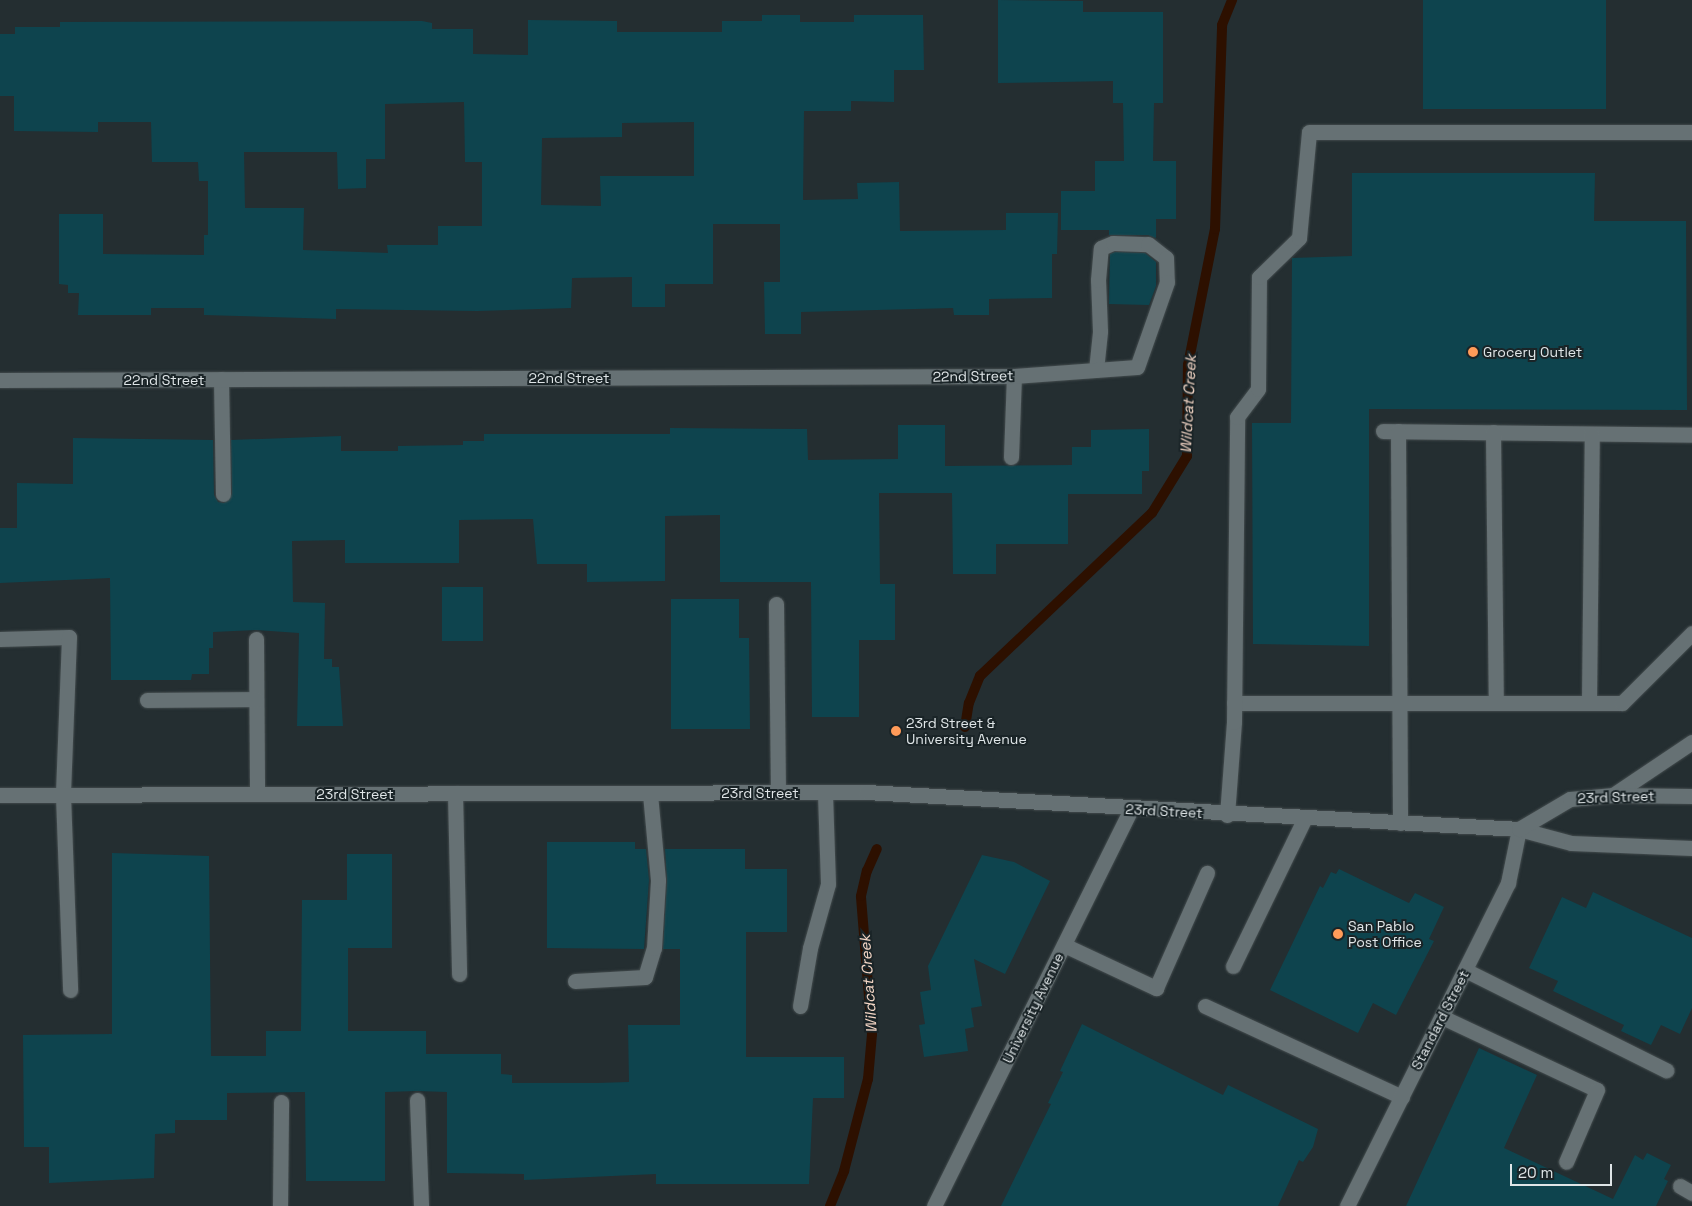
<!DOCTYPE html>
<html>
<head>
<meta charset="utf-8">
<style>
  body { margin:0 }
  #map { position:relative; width:1692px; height:1206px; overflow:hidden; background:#242e31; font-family:"Space Grotesk",sans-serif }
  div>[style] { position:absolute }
  .stream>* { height:10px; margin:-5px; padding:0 5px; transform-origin:5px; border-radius:5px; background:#2d1000 }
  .building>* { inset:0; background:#0e444e; transform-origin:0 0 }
  .roads { filter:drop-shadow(0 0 1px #444c4e) drop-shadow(0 0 1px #444c4e) }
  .lane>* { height:15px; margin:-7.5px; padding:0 7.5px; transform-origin:7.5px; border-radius:7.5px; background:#667174 }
  .street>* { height:15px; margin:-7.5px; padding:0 7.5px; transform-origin:7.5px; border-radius:7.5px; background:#667174 }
  .secondary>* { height:15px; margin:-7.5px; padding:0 7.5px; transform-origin:7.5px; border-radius:7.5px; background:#667174 }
  .dots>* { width:14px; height:14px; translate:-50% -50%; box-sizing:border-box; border:2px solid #1a2427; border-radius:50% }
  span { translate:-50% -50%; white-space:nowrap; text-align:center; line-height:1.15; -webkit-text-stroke:4px #1a2427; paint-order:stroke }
  .poi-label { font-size:14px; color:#dfe5e7 }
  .left { translate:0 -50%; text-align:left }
  .street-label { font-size:14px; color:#dfe5e7 }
  .water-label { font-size:15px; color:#f5d7c6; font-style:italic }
  .scale { position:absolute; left:1510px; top:1164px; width:102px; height:22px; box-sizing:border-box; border:2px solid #dfe5e7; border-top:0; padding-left:6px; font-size:15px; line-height:18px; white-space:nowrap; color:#dfe5e7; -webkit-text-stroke:4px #1a2427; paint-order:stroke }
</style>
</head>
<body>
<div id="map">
  <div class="stream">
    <i style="left:965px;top:727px;width:24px;rotate:-81deg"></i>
    <i style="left:969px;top:703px;width:29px;rotate:-68deg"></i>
    <i style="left:980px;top:676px;width:237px;rotate:-43.5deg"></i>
    <i style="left:1152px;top:513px;width:67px;rotate:-58.4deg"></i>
    <i style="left:1187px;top:456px;width:91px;rotate:-89.4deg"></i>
    <i style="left:1188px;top:365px;width:139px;rotate:-78.8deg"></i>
    <i style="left:1215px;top:229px;width:204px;rotate:-88deg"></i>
    <i style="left:1222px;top:25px;width:27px;rotate:-68deg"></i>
    <i style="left:830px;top:1206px;width:38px;rotate:-68deg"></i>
    <i style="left:844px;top:1171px;width:95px;rotate:-75.4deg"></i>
    <i style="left:868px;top:1079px;width:45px;rotate:-84.9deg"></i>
    <i style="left:872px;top:1034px;width:138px;rotate:-94.6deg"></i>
    <i style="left:861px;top:896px;width:26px;rotate:-77deg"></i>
    <i style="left:867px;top:871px;width:24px;rotate:-66deg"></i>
  </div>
  <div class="building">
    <i style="clip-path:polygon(998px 0,1083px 1px,1083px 12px,1163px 12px,1163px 103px,1154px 103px,1153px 161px,1176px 161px,1176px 219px,1156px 219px,1156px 238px,1148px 235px,1109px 235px,1109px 230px,1061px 230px,1061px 191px,1095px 191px,1095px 161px,1124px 161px,1123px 103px,1113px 103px,1113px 81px,998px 83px)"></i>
    <i style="left:1423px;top:0;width:183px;height:109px"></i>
    <i style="clip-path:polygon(evenodd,762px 15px,800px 15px,800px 22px,854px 22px,854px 15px,923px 15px,924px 70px,894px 70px,894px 102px,851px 101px,851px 111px,804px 111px,803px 200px,858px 199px,857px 183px,899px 182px,900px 231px,1006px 230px,1006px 213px,1058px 213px,1057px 254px,1052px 254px,1052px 298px,989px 299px,989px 315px,954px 315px,953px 308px,801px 312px,801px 334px,765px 334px,764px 282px,780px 282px,780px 224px,713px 224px,713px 284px,665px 284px,665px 307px,632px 307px,632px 277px,572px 278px,571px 308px,477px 311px,336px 309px,336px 319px,204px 315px,204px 308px,151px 308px,151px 315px,78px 315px,79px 293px,68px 293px,68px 285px,59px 284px,59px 214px,103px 214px,103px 254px,204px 255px,204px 235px,208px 235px,208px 181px,199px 181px,198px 162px,152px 162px,151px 122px,98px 122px,98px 132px,14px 131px,14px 96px,0 96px,0 34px,15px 34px,15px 27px,60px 27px,60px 22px,422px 21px,432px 23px,432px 29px,473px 29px,473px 54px,528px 55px,528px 20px,617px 21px,617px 32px,722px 32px,722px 21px,762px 21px,762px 15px,464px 102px,465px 162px,482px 162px,482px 226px,438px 226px,438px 245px,387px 245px,388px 253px,303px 250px,304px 208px,245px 208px,244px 152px,337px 152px,338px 189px,366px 188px,366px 159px,385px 159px,385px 104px,464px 102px,762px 15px,694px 122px,694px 176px,600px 176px,601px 206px,541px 205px,542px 138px,622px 137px,622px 123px,694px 122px)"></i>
    <i style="clip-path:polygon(1352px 173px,1595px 173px,1594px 221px,1686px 221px,1687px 410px,1369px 409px,1369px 646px,1253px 644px,1252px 423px,1291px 423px,1292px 258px,1352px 256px)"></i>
    <i style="clip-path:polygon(1115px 252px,1145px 253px,1156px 262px,1156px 286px,1149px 305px,1109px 304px,1110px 254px)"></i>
    <i style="clip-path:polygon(898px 425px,945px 425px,945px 466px,1072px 465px,1072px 447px,1091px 447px,1091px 430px,1149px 429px,1149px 471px,1142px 471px,1142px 494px,1068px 494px,1068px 544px,996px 544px,996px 574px,953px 574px,952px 493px,879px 493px,880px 584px,895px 584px,895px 640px,859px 640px,859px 717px,812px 717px,811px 582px,720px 582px,720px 515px,665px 516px,665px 581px,587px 582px,587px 564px,537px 564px,533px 519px,459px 520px,459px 563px,345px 563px,345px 540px,292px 541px,293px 602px,325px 603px,324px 659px,332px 659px,332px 667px,339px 667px,343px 726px,297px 726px,299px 633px,256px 630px,213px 632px,213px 648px,209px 648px,209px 674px,192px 674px,191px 680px,111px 680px,110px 578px,0 583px,0 528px,17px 528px,17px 483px,73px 484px,73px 438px,213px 440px,214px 495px,218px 502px,224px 503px,232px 494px,231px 440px,341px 436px,341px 451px,398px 451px,398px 446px,463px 445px,463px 441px,484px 441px,484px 434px,670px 434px,670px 428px,807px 429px,808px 460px,898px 459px)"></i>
    <i style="left:442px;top:587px;width:41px;height:54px"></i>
    <i style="clip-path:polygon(671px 599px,739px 599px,739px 638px,749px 638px,750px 729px,671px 729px)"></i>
    <i style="clip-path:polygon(547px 842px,635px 842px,635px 849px,646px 849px,649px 880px,644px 949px,547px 948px)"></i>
    <i style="clip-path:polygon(665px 849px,745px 849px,745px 869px,787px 869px,787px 932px,746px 932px,746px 1057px,844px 1057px,844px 1098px,813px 1098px,809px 1184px,656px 1184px,656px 1174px,524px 1180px,524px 1174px,447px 1173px,447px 1092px,417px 1091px,385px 1092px,385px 1181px,306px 1181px,305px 1092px,227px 1093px,227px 1120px,175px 1120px,175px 1133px,155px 1134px,154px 1178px,49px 1183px,49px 1147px,24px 1147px,23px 1035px,112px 1034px,112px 853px,209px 856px,211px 1056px,266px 1056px,266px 1031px,301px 1031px,302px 900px,347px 900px,347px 854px,392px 854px,392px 948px,348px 948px,348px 1031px,426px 1031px,426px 1054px,501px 1054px,501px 1074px,512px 1075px,512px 1083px,597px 1083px,629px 1082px,628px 1025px,680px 1025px,680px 949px,663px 949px,667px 881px)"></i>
    <i style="clip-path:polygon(982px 855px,1014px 862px,1050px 881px,1005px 974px,974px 959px,982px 1006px,971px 1008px,974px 1027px,965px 1029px,968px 1051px,924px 1057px,919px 1025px,925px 1024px,920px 992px,931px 990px,928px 966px)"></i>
    <i style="clip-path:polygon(1339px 869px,1409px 903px,1415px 893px,1444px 907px,1429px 939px,1434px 941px,1396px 1015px,1373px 1003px,1358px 1033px,1270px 990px,1320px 886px,1323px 888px,1331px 872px,1336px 874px)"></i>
    <i style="clip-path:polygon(1593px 892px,1692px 938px,1692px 1008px,1680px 1034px,1661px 1025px,1651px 1045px,1621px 1031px,1624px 1025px,1553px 991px,1558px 981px,1529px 968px,1562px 897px,1586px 908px)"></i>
    <i style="clip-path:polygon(1082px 1024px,1223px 1095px,1228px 1085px,1318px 1129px,1313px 1147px,1303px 1162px,1299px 1160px,1278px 1206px,1001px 1206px,1051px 1104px,1048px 1103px,1063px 1072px,1060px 1071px)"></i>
    <i style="clip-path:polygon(1479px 1048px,1537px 1075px,1504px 1148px,1613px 1199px,1635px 1155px,1643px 1160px,1647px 1153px,1671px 1165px,1664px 1179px,1668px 1181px,1656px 1206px,1406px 1206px)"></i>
  </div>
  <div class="roads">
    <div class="lane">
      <i style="left:1096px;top:370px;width:39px;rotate:-84deg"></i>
      <i style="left:1100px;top:331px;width:51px;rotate:-92.2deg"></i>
      <i style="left:1098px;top:280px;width:32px;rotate:-85deg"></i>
      <i style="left:1101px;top:248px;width:13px;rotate:-23deg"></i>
      <i style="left:1113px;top:243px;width:35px;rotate:2deg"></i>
      <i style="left:1148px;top:244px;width:23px;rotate:38deg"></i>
      <i style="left:1166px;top:258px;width:24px;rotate:88deg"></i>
      <i style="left:1167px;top:282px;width:90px;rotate:109.4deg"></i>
      <i style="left:221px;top:379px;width:115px;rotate:89deg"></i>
      <i style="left:1383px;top:431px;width:309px;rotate:0.7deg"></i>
      <i style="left:1398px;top:431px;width:392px;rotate:89.7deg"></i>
      <i style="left:1493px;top:432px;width:271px;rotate:89.4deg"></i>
      <i style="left:1011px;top:457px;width:81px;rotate:-87.9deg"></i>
      <i style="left:776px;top:604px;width:188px;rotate:89.4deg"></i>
      <i style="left:0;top:639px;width:69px;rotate:-1.7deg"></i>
      <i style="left:69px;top:637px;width:158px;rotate:92.2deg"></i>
      <i style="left:63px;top:795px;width:195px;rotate:87.9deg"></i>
      <i style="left:256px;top:639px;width:155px;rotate:89.6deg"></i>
      <i style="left:147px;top:700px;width:109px;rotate:-0.5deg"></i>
      <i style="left:1589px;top:702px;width:268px;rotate:-89.4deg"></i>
      <i style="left:1234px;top:703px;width:388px"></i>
      <i style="left:1622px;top:703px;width:99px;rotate:-45deg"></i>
      <i style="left:455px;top:793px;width:181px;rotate:88.7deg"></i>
      <i style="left:1227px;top:815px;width:93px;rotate:-85.7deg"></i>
      <i style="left:1234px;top:722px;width:305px;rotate:-89.4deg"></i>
      <i style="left:1237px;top:417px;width:35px;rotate:-53deg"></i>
      <i style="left:1258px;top:389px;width:112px;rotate:-89.5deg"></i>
      <i style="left:1259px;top:277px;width:56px;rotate:-44.3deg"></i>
      <i style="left:1299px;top:238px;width:106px;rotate:-84.6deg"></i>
      <i style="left:1309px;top:132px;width:383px"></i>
      <i style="left:1064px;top:945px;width:102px;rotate:25.1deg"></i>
      <i style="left:1156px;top:988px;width:126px;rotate:-66.1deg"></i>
      <i style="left:1233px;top:966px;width:165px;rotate:-64.1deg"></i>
      <i style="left:1465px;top:970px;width:225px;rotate:26.5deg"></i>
      <i style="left:575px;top:981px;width:70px;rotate:-3.3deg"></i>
      <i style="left:645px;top:977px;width:30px;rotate:-73deg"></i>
      <i style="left:654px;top:948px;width:68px;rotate:-86.6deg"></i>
      <i style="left:658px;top:880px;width:87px;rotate:-95.3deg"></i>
      <i style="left:800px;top:1006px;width:59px;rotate:-80.2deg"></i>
      <i style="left:810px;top:948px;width:66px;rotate:-74.3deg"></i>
      <i style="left:828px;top:884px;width:92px;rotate:-91.9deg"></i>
      <i style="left:1205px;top:1006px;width:217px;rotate:24.8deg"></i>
      <i style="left:1442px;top:1017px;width:171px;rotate:25.2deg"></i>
      <i style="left:1597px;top:1090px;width:78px;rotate:113.3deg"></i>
      <i style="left:417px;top:1100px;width:106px;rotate:87.8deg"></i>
      <i style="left:1680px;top:1186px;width:14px;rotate:30deg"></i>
      <i style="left:280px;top:1206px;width:104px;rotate:-89.4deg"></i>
    </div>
    <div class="street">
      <i style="left:0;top:380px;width:1014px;rotate:-0.23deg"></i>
      <i style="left:1014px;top:376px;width:123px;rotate:-4.2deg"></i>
      <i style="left:934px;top:1206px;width:443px;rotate:-63.6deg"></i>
      <i style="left:1347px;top:1206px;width:361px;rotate:-63.5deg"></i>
      <i style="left:1508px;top:883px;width:55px;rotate:-78.5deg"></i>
    </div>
    <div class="secondary">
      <i style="left:0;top:795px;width:866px;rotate:-0.2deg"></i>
      <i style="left:866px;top:792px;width:654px;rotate:3.24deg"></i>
      <i style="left:1519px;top:829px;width:54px;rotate:15.1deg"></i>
      <i style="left:1571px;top:843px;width:121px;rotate:2.4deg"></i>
      <i style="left:1613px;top:795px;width:95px;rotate:-33.9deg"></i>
      <i style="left:1519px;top:829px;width:59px;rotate:-30.5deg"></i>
      <i style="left:1570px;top:799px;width:43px;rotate:-5.3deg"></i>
      <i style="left:1613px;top:795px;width:79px;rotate:0.7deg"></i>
    </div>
  </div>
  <div class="dots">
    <i style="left:1473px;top:352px;background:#ff9b59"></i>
    <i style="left:896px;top:731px;background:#ff9b59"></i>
    <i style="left:1338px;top:934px;background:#ff9b59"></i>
  </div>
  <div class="poi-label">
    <span class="left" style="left:1483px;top:352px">Grocery Outlet</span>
    <span class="left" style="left:906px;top:731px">23rd Street &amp;<br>University Avenue</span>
    <span class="left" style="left:1348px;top:934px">San Pablo<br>Post Office</span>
  </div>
  <div class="street-label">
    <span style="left:973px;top:376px;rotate:-1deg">22nd Street</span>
    <span style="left:569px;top:378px">22nd Street</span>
    <span style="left:164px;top:380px">22nd Street</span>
    <span style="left:760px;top:793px">23rd Street</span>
    <span style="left:355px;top:794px">23rd Street</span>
    <span style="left:1616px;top:797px;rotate:-2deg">23rd Street</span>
    <span style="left:1164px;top:811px;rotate:3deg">23rd Street</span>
    <span style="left:1033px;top:1008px;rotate:-64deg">University Avenue</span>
    <span style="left:1440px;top:1020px;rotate:-63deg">Standard Street</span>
  </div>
  <div class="water-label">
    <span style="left:1188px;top:404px;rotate:-87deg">Wildcat Creek</span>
    <span style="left:868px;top:984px;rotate:-94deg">Wildcat Creek</span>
  </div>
  <div class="scale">20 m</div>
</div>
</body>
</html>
